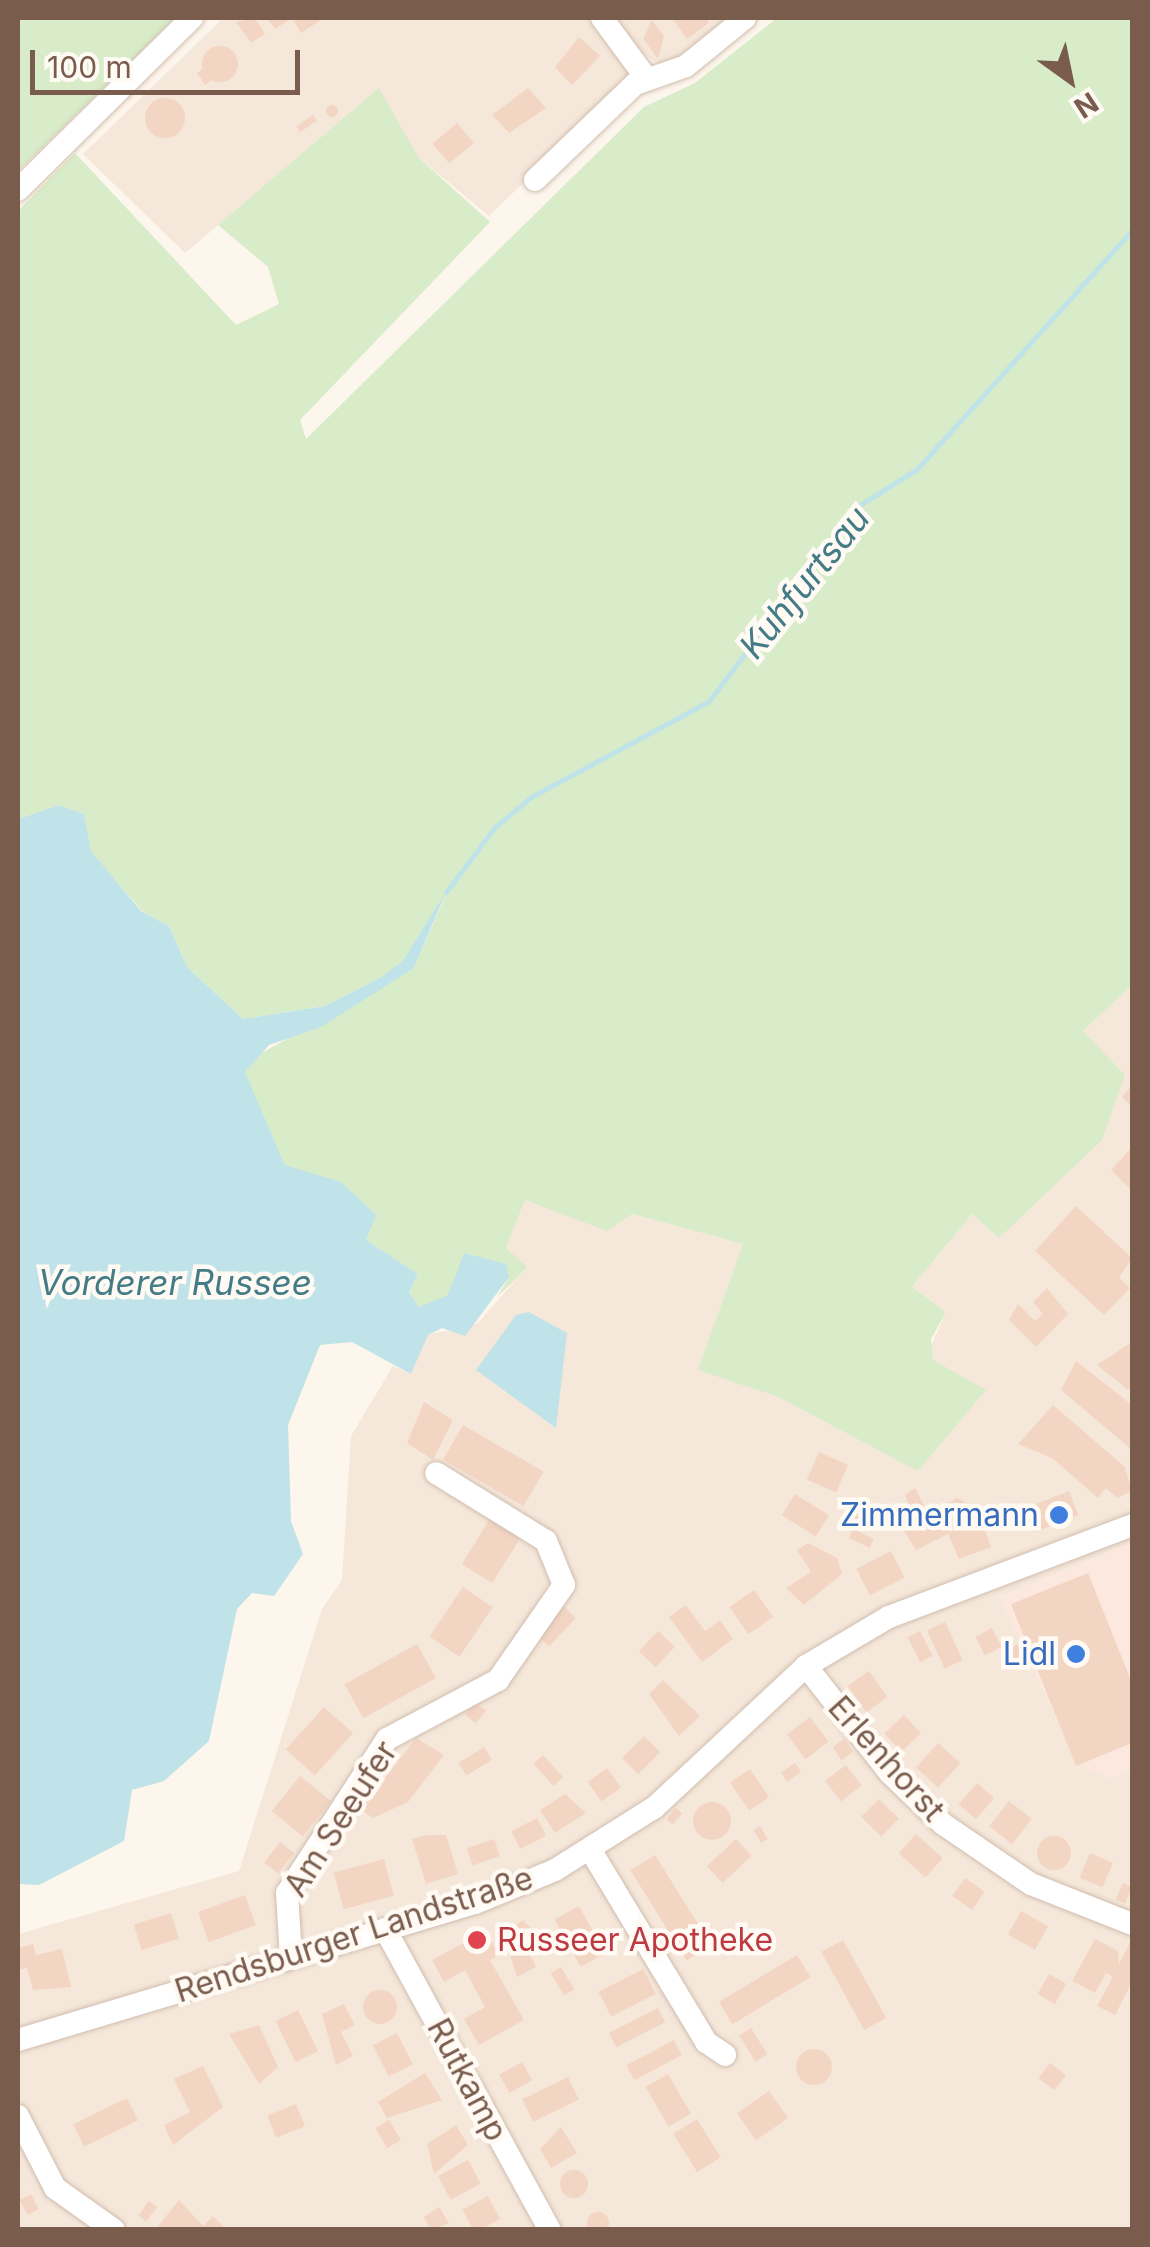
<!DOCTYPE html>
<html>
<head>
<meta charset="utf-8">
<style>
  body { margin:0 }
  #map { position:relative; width:1150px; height:2247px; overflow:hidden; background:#fdf6ec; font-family:Inter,sans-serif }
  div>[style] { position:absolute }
  .residential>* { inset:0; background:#f5e8da }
  .commercial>* { inset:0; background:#fde8e0 }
  .green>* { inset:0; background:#d8ecc9 }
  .water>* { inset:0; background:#bfe3e8 }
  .stream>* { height:5px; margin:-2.5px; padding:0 2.5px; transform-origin:2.5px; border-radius:2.5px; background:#bfe3e8 }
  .building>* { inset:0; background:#f3d5c3; transform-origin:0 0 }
  .round { border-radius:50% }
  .roads { filter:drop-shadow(0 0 2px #d1beb0) drop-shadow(0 0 2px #d1beb0) }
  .minor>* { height:22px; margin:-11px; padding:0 11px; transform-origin:11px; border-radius:11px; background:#fff }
  .dots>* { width:28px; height:28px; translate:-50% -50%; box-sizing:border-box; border:5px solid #fffaf3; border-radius:50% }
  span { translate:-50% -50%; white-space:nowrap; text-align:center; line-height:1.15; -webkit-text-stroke:9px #fffaf3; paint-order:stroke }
  .shop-label { font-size:32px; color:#366cbe }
  .right { translate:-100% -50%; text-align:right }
  .street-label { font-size:32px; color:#7a5c4d }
  .health-label { font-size:32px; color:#be3a42 }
  .left { translate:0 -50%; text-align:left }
  .water-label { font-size:35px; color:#437c86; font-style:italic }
  .frame { position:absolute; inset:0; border:20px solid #7a5c4d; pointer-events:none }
  .north { position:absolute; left:1020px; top:30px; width:100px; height:100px; -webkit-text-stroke:8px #fffaf3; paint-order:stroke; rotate:147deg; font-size:28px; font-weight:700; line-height:40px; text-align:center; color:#7a5c4d }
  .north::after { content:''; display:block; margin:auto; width:35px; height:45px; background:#7a5c4d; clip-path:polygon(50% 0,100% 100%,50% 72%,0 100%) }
  .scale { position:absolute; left:30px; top:50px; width:270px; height:45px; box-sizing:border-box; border:5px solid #7a5c4d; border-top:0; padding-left:12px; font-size:30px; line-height:35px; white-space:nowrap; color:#7a5c4d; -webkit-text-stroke:8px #fffaf3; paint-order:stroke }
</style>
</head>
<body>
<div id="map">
  <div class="residential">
    <i style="clip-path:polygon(223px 18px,735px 18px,664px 67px,642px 53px,630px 80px,489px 216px,419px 158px,379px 89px,185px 253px,83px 154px)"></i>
    <i style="clip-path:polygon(1132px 985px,1132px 1543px,1000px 1597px,1109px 1778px,1132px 1768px,1132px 2229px,18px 2229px,18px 1934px,239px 1871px,322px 1609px,342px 1580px,351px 1436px,393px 1366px,411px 1374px,427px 1335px,478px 1323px,526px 1268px,506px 1248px,525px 1200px,607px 1230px,631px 1214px,744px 1244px,699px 1369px,778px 1397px,919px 1471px,928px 1353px,946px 1312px,912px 1287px,972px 1214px,999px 1238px,1112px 1107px,1124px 1075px,1083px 1031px)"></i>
  </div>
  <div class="commercial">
    <i style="clip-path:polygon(1132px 1543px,1132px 1768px,1109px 1778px,1077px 1764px,1000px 1597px)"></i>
  </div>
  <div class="green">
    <i style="clip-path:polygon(18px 18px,176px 18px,18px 171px)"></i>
    <i style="clip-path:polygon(777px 18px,1132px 18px,1132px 985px,1083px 1031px,1125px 1075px,1102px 1140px,999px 1238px,972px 1214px,912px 1287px,946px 1312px,931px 1339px,933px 1360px,986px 1390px,918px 1471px,778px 1397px,698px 1370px,743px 1244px,632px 1214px,607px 1231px,525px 1200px,506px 1248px,527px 1267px,513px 1282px,497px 1297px,509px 1277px,419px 1307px,409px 1292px,418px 1274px,366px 1240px,375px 1215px,285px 1165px,244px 1072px,251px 1059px,414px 968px,445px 896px,402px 963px,380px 978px,325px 1006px,243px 1019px,187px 967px,169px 926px,142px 911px,90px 851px,84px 814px,59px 805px,18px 819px,18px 211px,75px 153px,236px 325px,279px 304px,268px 267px,218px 225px,379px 88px,419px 158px,490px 222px,300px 420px,306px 439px,644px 107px,695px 83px)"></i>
  </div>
  <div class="water">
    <i style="clip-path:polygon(59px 805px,84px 814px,91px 851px,141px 911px,169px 926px,187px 967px,243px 1019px,325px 1006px,380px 978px,402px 962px,446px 892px,414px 968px,321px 1027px,269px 1045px,245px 1072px,285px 1165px,341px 1182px,376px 1215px,366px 1240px,418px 1274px,409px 1292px,419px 1307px,448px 1295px,464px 1253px,506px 1264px,509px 1277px,465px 1336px,442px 1328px,428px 1335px,411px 1374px,352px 1342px,320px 1345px,288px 1425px,291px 1521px,303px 1554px,274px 1596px,252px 1593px,237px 1609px,209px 1741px,164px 1781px,132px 1790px,124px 1841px,39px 1885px,18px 1884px,18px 819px)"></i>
    <i style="clip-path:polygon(529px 1312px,567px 1333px,556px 1428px,476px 1370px,516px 1315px)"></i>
  </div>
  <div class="stream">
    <i style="left:446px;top:892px;width:81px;rotate:-53deg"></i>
    <i style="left:495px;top:827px;width:47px;rotate:-39.8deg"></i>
    <i style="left:531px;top:797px;width:202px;rotate:-28.3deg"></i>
    <i style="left:709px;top:701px;width:242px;rotate:-52.9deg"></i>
    <i style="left:855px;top:508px;width:73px;rotate:-32.2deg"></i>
    <i style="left:917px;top:469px;width:321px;rotate:-48deg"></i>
  </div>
  <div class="building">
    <i style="clip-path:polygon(255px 18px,265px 34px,251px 43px,236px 22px)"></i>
    <i style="clip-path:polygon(267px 18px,320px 18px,321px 20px,301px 33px,292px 18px,275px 29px)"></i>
    <i style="clip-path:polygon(672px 18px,705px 18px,709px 23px,687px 39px)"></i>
    <i style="clip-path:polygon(652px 20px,664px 36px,658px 59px,643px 39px)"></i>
    <i style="clip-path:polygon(579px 37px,600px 56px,572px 85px,555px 67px)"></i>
    <i class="round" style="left:202px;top:46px;width:36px;height:36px"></i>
    <i style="clip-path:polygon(203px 69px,212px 80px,205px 85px,197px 73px)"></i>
    <i style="clip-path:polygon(528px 88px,546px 108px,509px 133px,492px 115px)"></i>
    <i class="round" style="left:145px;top:98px;width:40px;height:40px"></i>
    <i class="round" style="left:326px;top:105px;width:12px;height:12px"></i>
    <i style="left:313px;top:115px;width:7px;height:20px;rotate:56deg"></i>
    <i style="left:457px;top:123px;width:26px;height:32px;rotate:50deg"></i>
    <i style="clip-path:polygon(1132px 1085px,1132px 1107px,1122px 1097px)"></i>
    <i style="clip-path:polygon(1132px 1147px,1132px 1191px,1111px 1170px)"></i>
    <i style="clip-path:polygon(1076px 1206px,1132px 1258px,1119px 1278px,1130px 1288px,1104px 1315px,1035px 1251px)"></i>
    <i style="clip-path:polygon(1047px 1288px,1068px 1314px,1036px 1347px,1009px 1320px,1018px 1304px,1035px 1321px,1043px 1314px,1033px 1302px)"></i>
    <i style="clip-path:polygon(1132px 1342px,1132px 1387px,1128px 1390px,1097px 1365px)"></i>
    <i style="clip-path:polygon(1076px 1361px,1132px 1405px,1132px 1450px,1061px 1390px)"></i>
    <i style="clip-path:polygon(424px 1402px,453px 1420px,433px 1460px,407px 1443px)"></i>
    <i style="clip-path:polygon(1053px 1405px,1125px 1467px,1132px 1491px,1117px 1498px,1106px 1488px,1098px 1498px,1052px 1458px,1018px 1444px)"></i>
    <i style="left:463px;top:1425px;width:93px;height:40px;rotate:30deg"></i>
    <i style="left:819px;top:1452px;width:32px;height:30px;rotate:24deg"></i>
    <i style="clip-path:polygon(915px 1488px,929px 1515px,957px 1498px,989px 1515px,981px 1519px,991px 1547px,959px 1559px,948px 1534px,916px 1550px,902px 1528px,911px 1509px,905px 1495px)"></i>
    <i style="left:1069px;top:1491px;width:26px;height:45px;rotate:69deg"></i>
    <i style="left:795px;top:1494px;width:40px;height:25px;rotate:32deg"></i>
    <i style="left:859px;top:1503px;width:23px;height:17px;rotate:23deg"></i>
    <i style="left:493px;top:1514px;width:36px;height:59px;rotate:32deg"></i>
    <i style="left:853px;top:1529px;width:23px;height:10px;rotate:25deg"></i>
    <i style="clip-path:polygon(808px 1543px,837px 1558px,842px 1574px,804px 1605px,786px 1588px,811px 1572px,797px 1550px)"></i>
    <i style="left:891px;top:1551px;width:30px;height:39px;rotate:63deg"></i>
    <i style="clip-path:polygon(1088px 1573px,1132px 1683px,1132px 1743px,1076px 1766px,1011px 1604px)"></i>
    <i style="left:463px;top:1587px;width:36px;height:60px;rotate:34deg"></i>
    <i style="left:754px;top:1590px;width:33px;height:30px;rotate:55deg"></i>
    <i style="clip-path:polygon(686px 1605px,705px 1631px,720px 1620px,733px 1639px,702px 1662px,669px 1617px)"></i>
    <i style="left:564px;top:1607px;width:16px;height:39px;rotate:43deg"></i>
    <i style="left:945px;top:1622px;width:42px;height:20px;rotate:65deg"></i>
    <i style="left:992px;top:1628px;width:21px;height:19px;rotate:62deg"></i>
    <i style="left:658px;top:1631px;width:23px;height:28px;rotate:43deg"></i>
    <i style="left:920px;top:1631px;width:28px;height:14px;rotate:63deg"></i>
    <i style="left:417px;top:1644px;width:39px;height:83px;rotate:61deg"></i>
    <i style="left:1017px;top:1644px;width:17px;height:17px;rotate:62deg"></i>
    <i style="left:869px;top:1671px;width:32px;height:26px;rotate:55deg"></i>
    <i style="clip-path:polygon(663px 1680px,700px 1716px,679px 1736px,649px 1694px)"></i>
    <i style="left:475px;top:1702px;width:14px;height:16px;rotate:39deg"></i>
    <i style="left:324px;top:1707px;width:39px;height:57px;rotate:42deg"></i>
    <i style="left:904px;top:1715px;width:25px;height:27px;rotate:47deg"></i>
    <i style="left:810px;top:1717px;width:31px;height:29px;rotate:53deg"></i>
    <i style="left:644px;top:1736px;width:23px;height:31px;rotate:45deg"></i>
    <i style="clip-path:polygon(416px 1738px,444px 1755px,408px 1802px,373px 1818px,360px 1809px)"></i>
    <i style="left:844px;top:1739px;width:16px;height:14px;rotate:55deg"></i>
    <i style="left:938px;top:1743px;width:30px;height:33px;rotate:42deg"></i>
    <i style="left:484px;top:1747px;width:15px;height:30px;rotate:58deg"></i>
    <i style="left:543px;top:1755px;width:30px;height:13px;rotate:48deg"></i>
    <i style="left:795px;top:1763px;width:11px;height:17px;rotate:56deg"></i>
    <i style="left:846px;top:1765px;width:26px;height:26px;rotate:53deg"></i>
    <i style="left:607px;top:1768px;width:24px;height:24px;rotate:54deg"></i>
    <i style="left:750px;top:1769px;width:34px;height:24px;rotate:56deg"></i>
    <i style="left:300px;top:1776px;width:40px;height:45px;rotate:39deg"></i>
    <i style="left:977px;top:1783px;width:23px;height:28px;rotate:41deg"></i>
    <i style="clip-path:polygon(565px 1794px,586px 1813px,555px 1833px,540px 1810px)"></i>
    <i style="left:879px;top:1799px;width:28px;height:25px;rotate:45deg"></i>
    <i style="left:1009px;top:1801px;width:29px;height:32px;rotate:38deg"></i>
    <i class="round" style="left:693px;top:1802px;width:38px;height:38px"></i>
    <i style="left:676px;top:1808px;width:8px;height:15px;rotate:40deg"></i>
    <i style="left:537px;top:1818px;width:20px;height:29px;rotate:63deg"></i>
    <i style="left:760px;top:1826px;width:15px;height:8px;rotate:58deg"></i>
    <i style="left:916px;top:1834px;width:36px;height:26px;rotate:42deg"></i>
    <i style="clip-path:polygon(427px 1835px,446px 1835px,458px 1874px,426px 1884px,412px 1839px)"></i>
    <i class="round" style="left:1037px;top:1836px;width:34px;height:34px"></i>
    <i style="left:494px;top:1839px;width:18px;height:29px;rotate:71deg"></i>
    <i style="left:736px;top:1839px;width:23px;height:40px;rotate:47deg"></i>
    <i style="left:280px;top:1842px;width:18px;height:26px;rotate:38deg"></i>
    <i style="left:1090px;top:1853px;width:25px;height:27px;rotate:23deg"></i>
    <i style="left:655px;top:1855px;width:106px;height:29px;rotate:58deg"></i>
    <i style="left:384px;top:1859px;width:38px;height:52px;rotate:75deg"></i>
    <i style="left:965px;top:1878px;width:24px;height:22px;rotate:35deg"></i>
    <i style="left:1123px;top:1883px;width:10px;height:18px;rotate:24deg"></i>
    <i style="left:245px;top:1895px;width:32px;height:50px;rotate:70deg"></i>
    <i style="left:579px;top:1906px;width:54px;height:28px;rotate:61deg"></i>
    <i style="left:1021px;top:1911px;width:31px;height:27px;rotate:29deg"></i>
    <i style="left:171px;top:1913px;width:27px;height:39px;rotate:73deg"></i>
    <i style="clip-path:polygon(523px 1920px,541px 1939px,530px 1955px,536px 1967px,517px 1977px,503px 1934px)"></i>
    <i style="clip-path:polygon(486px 1931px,499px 1955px,490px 1960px,524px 2020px,479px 2045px,464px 2019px,485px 2007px,465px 1970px,444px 1982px,432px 1960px)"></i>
    <i style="clip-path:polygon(1095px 1939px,1118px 1951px,1119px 1964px,1132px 1939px,1132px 1982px,1115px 2015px,1097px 2006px,1113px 1977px,1106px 1973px,1095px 1993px,1072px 1981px)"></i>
    <i style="left:843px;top:1940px;width:89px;height:25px;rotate:61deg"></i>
    <i style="clip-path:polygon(33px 1944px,36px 1955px,62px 1949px,71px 1987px,33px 1990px,27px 1968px,18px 1970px,18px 1948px)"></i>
    <i style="left:797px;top:1955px;width:26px;height:91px;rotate:59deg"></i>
    <i style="left:561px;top:1967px;width:26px;height:12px;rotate:59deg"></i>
    <i style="left:643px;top:1969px;width:28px;height:50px;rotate:63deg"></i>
    <i style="left:1049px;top:1974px;width:20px;height:23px;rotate:30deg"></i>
    <i class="round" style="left:363px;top:1990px;width:34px;height:34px"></i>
    <i style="clip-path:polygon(344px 2004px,355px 2025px,341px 2032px,353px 2056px,336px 2065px,322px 2014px)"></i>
    <i style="left:658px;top:2008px;width:16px;height:55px;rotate:63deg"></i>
    <i style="left:298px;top:2010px;width:46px;height:25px;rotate:64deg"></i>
    <i style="clip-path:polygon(259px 2025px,278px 2067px,259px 2084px,229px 2034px)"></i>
    <i style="left:751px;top:2028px;width:31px;height:14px;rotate:58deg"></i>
    <i style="left:397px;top:2033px;width:35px;height:27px;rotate:63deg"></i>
    <i style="left:674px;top:2040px;width:17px;height:54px;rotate:62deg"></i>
    <i class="round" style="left:796px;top:2049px;width:36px;height:36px"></i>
    <i style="left:522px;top:2062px;width:21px;height:26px;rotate:61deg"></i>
    <i style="left:1050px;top:2063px;width:20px;height:19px;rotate:37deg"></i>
    <i style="clip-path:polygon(203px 2066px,223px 2107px,173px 2145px,164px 2125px,190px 2112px,174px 2079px)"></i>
    <i style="clip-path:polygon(425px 2073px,442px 2100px,387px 2118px,378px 2102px)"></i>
    <i style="left:668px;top:2074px;width:46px;height:26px;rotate:60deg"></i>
    <i style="left:568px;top:2077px;width:25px;height:51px;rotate:64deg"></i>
    <i style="left:769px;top:2091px;width:33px;height:39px;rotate:55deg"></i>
    <i style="left:127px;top:2098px;width:25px;height:60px;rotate:64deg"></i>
    <i style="left:296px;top:2104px;width:24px;height:31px;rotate:68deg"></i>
    <i style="left:697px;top:2119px;width:45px;height:28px;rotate:58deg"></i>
    <i style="left:389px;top:2120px;width:23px;height:16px;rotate:59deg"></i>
    <i style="clip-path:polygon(456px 2125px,468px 2145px,434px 2174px,427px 2144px)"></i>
    <i style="clip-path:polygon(561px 2127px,577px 2153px,551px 2168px,540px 2149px)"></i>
    <i style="left:468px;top:2160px;width:27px;height:34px;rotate:62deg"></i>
    <i class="round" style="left:560px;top:2170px;width:28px;height:28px"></i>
    <i style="left:31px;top:2194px;width:17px;height:13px;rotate:62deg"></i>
    <i style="left:488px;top:2196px;width:26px;height:29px;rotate:62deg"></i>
    <i style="clip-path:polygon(179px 2200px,203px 2226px,213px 2216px,227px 2230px,155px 2230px)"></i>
    <i style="left:149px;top:2201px;width:10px;height:18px;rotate:37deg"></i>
    <i style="clip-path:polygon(439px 2207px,449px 2223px,431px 2230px,424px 2217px)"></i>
    <i class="round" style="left:587px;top:2212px;width:22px;height:22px"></i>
  </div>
  <div class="roads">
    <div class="minor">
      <i style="left:602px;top:18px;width:76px;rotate:53.6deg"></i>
      <i style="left:535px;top:180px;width:139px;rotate:-43.8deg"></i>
      <i style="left:635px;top:84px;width:54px;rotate:-19.4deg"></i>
      <i style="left:686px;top:66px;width:76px;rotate:-39.1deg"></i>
      <i style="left:18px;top:190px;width:245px;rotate:-44.7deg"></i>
      <i style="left:806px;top:1666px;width:136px;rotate:51.9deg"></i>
      <i style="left:890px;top:1773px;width:74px;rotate:43.9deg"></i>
      <i style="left:943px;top:1824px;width:107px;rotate:34.3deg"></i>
      <i style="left:1031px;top:1884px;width:109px;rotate:21.6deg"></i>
      <i style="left:591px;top:1851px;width:223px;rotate:58.9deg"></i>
      <i style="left:706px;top:2042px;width:23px;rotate:34deg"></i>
      <i style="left:385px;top:1929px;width:343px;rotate:61.3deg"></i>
      <i style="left:291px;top:1958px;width:65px;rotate:-93.5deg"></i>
      <i style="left:287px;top:1893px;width:184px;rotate:-57deg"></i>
      <i style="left:387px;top:1739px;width:126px;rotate:-28deg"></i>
      <i style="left:498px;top:1680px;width:116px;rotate:-55.2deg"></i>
      <i style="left:564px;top:1585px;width:48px;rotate:-112.2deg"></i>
      <i style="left:546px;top:1541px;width:129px;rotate:-148.3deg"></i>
      <i style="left:18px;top:2040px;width:477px;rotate:-16.7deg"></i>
      <i style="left:475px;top:1903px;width:87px;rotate:-22.4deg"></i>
      <i style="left:555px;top:1870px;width:118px;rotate:-32.2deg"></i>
      <i style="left:655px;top:1807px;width:207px;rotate:-43deg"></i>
      <i style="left:806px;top:1666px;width:96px;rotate:-30.6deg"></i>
      <i style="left:889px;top:1617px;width:260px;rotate:-20.7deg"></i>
      <i style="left:18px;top:2116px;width:81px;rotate:62.8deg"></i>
      <i style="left:55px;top:2188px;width:72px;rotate:35.4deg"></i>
    </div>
  </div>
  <div class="dots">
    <i style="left:1059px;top:1515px;background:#3f7fe0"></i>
    <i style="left:1076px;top:1654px;background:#3f7fe0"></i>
    <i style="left:477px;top:1940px;background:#e0444e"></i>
  </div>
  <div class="shop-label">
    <span class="right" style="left:1039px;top:1515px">Zimmermann</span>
    <span class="right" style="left:1056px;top:1654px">Lidl</span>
  </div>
  <div class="street-label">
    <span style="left:886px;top:1759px;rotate:48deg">Erlenhorst</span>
    <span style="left:341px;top:1819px;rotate:-57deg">Am Seeufer</span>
    <span style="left:354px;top:1935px;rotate:-18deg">Rendsburger Landstraße</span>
    <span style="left:467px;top:2080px;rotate:62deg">Rutkamp</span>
  </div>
  <div class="health-label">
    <span class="left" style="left:497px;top:1940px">Russeer Apotheke</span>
  </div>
  <div class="water-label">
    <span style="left:804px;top:582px;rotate:-51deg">Kuhfurtsau</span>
    <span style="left:175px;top:1282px">Vorderer Russee</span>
  </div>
  <div class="frame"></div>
  <div class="north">N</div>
  <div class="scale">100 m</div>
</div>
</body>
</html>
